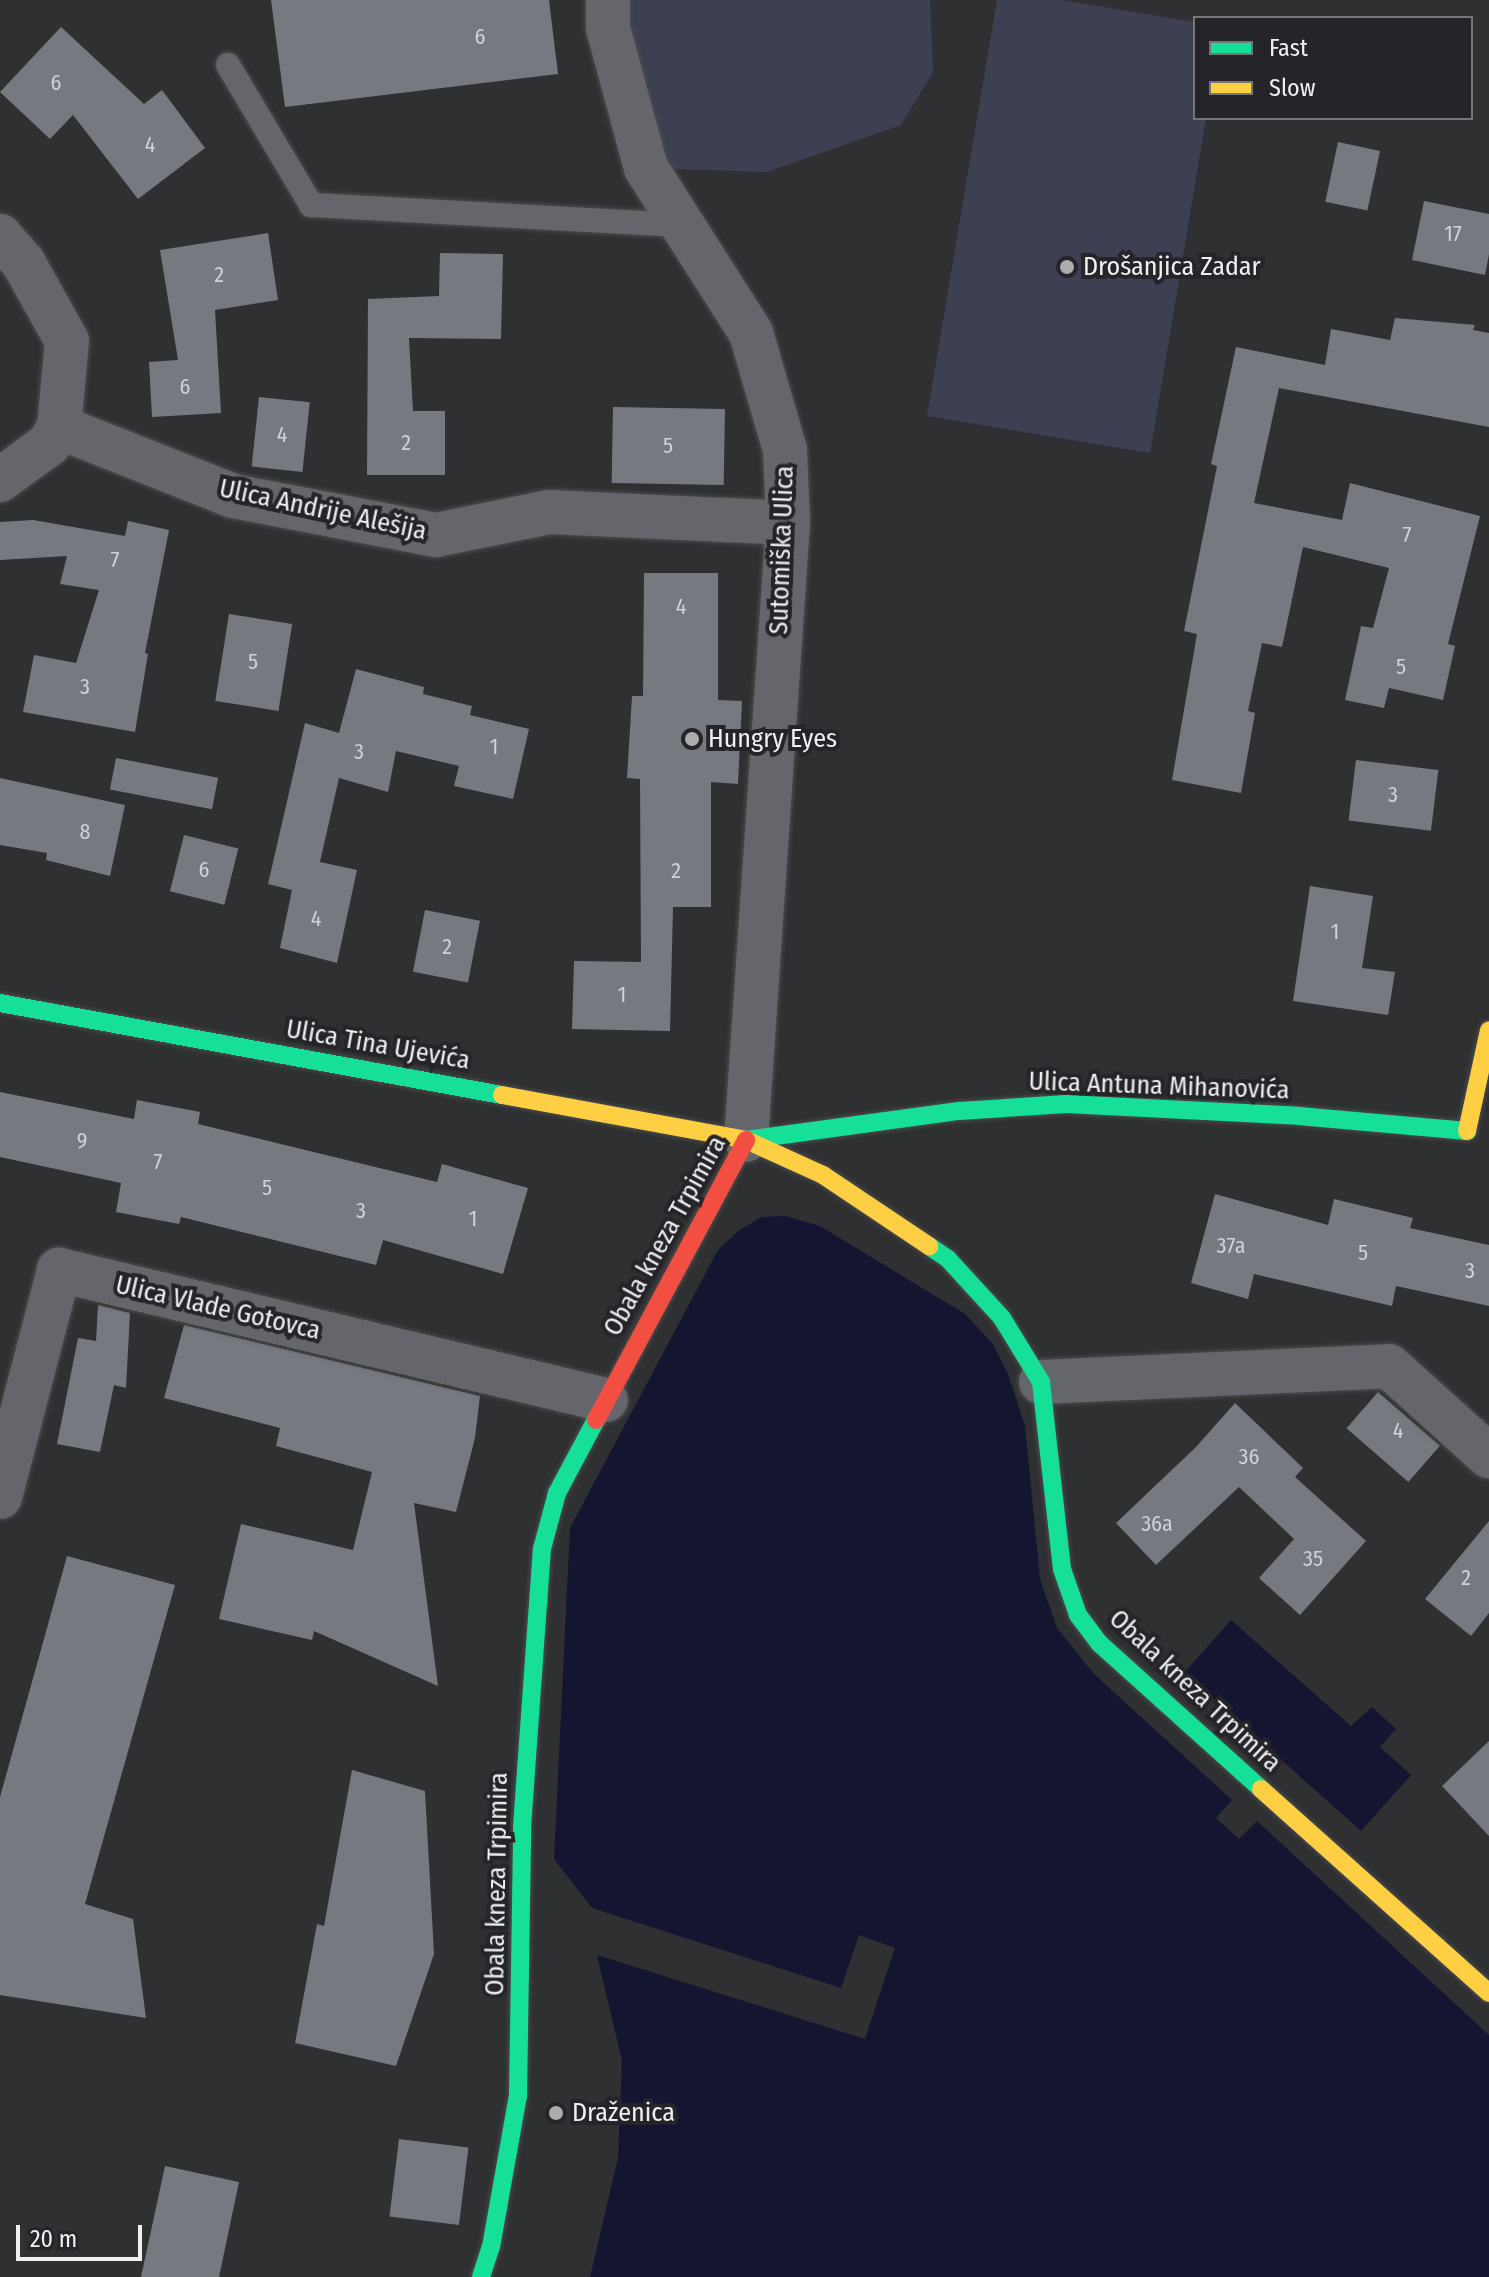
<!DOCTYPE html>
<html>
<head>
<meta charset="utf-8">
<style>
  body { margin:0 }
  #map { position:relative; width:1489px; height:2277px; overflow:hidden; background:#2f3032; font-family:"Fira Sans Condensed",sans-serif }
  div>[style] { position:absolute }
  .green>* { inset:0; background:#3d4052 }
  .water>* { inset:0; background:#141530 }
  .building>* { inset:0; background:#777981; transform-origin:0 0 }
  .roads { filter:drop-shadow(0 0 2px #4b4b4c) drop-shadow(0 0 2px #4b4b4c) }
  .lane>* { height:24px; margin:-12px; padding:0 12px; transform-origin:12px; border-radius:12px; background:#65666c }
  .street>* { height:44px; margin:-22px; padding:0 22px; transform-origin:22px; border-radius:22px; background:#65666c }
  .fast>* { height:18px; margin:-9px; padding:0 9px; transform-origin:9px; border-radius:9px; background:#16e098 }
  .slow>* { height:18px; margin:-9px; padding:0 9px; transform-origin:9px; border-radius:9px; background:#ffcf43 }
  .jam>* { height:18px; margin:-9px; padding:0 9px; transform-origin:9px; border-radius:9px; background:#f24e42 }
  .dots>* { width:22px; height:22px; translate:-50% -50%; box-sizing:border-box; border:4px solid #252529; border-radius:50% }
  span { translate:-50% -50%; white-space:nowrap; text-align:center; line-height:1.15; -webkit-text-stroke:8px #252529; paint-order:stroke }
  .number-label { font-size:22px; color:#d0d2d5 }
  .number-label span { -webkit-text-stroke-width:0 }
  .poi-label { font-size:26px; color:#eeeff1 }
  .left { translate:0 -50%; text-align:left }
  .street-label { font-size:26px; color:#eeeff1 }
  .legend { position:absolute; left:1193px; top:16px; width:280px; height:104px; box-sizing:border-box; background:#252529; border:2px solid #757679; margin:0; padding:10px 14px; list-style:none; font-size:24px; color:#eeeff1 }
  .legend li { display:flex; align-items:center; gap:16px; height:40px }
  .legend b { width:40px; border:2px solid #757679 }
  .scale { position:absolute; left:16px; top:2225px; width:126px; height:36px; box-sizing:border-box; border:4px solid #eeeff1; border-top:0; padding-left:10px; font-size:24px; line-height:28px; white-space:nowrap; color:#eeeff1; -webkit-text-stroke:6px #252529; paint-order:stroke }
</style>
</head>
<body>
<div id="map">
  <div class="green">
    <i style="clip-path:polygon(608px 0,930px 0,933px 72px,901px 125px,767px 172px,646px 168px)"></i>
    <i style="clip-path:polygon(997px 0,1062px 0,1195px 22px,1195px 118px,1206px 118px,1150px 453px,927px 416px)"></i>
  </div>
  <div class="water">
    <i style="clip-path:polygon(785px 1216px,820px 1226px,965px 1314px,993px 1344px,1008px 1374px,1025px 1426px,1040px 1579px,1057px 1628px,1094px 1674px,1232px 1800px,1216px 1818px,1239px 1839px,1257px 1821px,1489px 2035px,1489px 2277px,590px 2277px,618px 2158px,622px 2061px,597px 1955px,865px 2039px,895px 1948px,859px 1935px,841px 1988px,592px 1908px,554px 1859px,570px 1528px,718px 1250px,738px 1231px,762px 1217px)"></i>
    <i style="clip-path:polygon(1231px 1620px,1351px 1726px,1372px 1707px,1396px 1729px,1380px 1747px,1411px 1775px,1361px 1831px,1184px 1673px)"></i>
  </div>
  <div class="building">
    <i style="clip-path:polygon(271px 0,549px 0,558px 74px,285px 107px)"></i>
    <i style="clip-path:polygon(61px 27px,144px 104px,162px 90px,205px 148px,138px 199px,73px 115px,50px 139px,0 92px)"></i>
    <i style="left:1338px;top:142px;width:43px;height:61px;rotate:12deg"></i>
    <i style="clip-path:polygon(1424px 201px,1489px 214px,1489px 254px,1485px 275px,1412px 260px)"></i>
    <i style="clip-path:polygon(268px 233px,278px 300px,215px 310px,221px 413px,152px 417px,149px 362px,178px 360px,160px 250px)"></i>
    <i style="clip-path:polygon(440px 253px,503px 254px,501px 339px,409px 338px,413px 411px,445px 411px,445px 475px,367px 475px,368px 299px,439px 296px)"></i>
    <i style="clip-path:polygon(1395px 318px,1475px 325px,1473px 330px,1489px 333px,1489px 427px,1279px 388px,1254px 503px,1342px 520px,1350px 483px,1480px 516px,1448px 644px,1455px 646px,1443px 700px,1389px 688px,1384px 708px,1345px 700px,1361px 626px,1373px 628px,1389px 568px,1303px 547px,1282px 647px,1262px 643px,1248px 711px,1255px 713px,1241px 793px,1172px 780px,1197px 634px,1184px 631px,1217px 466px,1211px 464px,1236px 347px,1325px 365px,1331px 329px,1390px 340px)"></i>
    <i style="left:259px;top:397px;width:51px;height:70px;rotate:6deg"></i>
    <i style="left:613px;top:407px;width:112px;height:76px;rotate:1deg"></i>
    <i style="clip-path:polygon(33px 520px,125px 536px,128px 521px,169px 530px,145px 653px,148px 654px,135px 732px,23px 712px,34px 655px,76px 663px,99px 590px,60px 584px,67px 556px,0 560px,0 522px)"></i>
    <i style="clip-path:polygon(644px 573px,718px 573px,718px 700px,742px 701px,738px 784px,711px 782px,711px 907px,673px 907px,670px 1031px,572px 1029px,574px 961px,641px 962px,640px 779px,627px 778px,632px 696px,643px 696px)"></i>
    <i style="left:229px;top:614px;width:64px;height:88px;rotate:9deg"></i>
    <i style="clip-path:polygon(356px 669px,424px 687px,423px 694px,472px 706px,470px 715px,529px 729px,513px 799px,454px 786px,459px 766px,396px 751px,388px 792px,339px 778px,320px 862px,357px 870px,337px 963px,280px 948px,292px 890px,268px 884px,305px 723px,339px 733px)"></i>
    <i style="left:116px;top:758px;width:104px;height:32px;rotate:11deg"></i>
    <i style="left:1356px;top:760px;width:83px;height:61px;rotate:7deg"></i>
    <i style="clip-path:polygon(0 778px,125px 805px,110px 876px,46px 860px,47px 853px,0 845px)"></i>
    <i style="left:184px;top:835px;width:56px;height:58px;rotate:14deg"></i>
    <i style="clip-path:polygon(1310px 886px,1373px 896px,1362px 968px,1395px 972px,1388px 1015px,1293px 1001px)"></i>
    <i style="left:425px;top:910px;width:56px;height:63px;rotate:11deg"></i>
    <i style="clip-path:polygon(0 1092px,134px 1119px,137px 1100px,200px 1112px,198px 1124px,437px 1182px,442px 1164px,528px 1188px,503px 1274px,383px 1240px,376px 1265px,181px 1217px,179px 1224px,116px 1212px,121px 1183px,0 1157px)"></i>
    <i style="clip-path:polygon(1215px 1194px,1328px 1225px,1334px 1199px,1413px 1218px,1410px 1228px,1489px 1245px,1489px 1306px,1396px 1286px,1392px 1306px,1254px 1274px,1248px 1299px,1191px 1283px)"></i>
    <i style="clip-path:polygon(98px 1305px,130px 1313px,126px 1388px,114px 1385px,100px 1452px,57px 1444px,78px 1338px,96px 1341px)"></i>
    <i style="clip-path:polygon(184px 1325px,480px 1396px,475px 1438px,456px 1512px,414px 1503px,438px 1686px,314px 1631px,312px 1640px,219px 1619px,241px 1524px,353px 1550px,372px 1472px,276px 1446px,280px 1428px,164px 1398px)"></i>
    <i style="left:1378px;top:1392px;width:82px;height:48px;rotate:41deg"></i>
    <i style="clip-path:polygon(1235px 1403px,1303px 1468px,1295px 1477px,1366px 1541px,1300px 1615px,1259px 1578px,1294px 1539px,1239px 1487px,1156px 1565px,1116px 1523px,1196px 1447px)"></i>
    <i style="clip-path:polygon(1489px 1521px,1489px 1613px,1471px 1636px,1425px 1599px)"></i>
    <i style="clip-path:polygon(67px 1556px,175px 1585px,85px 1904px,133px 1919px,146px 2018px,0 1995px,0 1797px)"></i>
    <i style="clip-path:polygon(1489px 1741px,1489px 1836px,1442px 1786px)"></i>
    <i style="clip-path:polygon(352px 1770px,425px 1791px,434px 1954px,396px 2066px,295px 2043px,317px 1924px,324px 1926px)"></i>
    <i style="left:399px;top:2139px;width:70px;height:78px;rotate:7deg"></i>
    <i style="clip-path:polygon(165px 2166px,239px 2182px,219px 2277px,141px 2277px)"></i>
  </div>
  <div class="roads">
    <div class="lane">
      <i style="left:228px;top:65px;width:163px;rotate:59.3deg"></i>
      <i style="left:311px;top:205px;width:371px;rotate:3.1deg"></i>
    </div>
    <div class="street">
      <i style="left:608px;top:0;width:28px;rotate:90deg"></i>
      <i style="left:608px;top:28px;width:145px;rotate:74.8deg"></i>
      <i style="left:646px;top:168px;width:196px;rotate:57.5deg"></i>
      <i style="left:751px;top:333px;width:122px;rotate:73.8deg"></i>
      <i style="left:785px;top:450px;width:73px;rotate:87.6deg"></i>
      <i style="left:788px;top:523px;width:618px;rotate:93.89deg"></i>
      <i style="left:0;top:236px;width:35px;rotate:49deg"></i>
      <i style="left:23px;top:262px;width:90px;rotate:60.9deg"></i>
      <i style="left:67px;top:341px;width:86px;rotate:95.3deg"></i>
      <i style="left:59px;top:427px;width:20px;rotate:120deg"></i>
      <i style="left:49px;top:444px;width:61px;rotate:143.7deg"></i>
      <i style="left:59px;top:427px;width:187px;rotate:21.6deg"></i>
      <i style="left:233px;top:496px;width:207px;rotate:10.9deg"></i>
      <i style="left:436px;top:535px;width:115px;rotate:-11.5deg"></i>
      <i style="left:549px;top:512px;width:239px;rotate:2.6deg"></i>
      <i style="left:1041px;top:1382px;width:348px;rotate:-2.6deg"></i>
      <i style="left:1389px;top:1366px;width:135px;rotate:42deg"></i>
      <i style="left:0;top:1497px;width:235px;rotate:-75.4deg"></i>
      <i style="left:59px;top:1270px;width:562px;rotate:13.37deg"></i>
    </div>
    <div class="fast">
      <i style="left:0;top:1003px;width:510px;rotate:10.39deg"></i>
      <i style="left:746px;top:1140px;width:215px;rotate:-7.8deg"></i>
      <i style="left:959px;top:1111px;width:107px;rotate:-3.7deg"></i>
      <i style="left:1066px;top:1104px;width:233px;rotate:2.9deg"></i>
      <i style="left:1299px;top:1116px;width:169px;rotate:5.1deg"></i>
      <i style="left:929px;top:1246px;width:23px;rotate:34deg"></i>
      <i style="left:948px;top:1259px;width:80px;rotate:47.5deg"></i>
      <i style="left:1002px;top:1318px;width:75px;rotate:58.6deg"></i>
      <i style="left:1041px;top:1382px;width:188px;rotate:83.6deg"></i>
      <i style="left:1062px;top:1569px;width:49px;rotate:70.8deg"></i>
      <i style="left:1078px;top:1615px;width:35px;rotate:53deg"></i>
      <i style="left:1099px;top:1643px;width:218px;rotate:42deg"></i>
      <i style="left:481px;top:2277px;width:32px;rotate:-72deg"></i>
      <i style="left:491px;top:2247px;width:153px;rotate:-79.9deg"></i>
      <i style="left:518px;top:2096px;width:269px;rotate:-89.1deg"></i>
      <i style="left:522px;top:1827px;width:279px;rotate:-85.9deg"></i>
      <i style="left:542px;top:1549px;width:58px;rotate:-75deg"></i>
      <i style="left:557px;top:1493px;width:83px;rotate:-61.9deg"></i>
    </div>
    <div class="slow">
      <i style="left:502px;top:1095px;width:248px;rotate:10.4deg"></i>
      <i style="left:746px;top:1140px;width:85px;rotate:24.4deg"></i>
      <i style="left:823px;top:1175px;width:128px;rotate:33.8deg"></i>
      <i style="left:1467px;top:1131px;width:103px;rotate:-77.7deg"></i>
      <i style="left:1261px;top:1789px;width:306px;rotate:41.8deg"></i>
    </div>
    <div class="jam">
      <i style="left:596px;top:1420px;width:318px;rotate:-61.8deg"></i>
    </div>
  </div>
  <div class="dots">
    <i style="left:1067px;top:267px;background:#abacae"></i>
    <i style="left:692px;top:739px;background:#abacae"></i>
    <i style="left:556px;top:2113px;background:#abacae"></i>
  </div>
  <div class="number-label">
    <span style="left:480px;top:37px">6</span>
    <span style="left:56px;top:83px">6</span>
    <span style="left:150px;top:145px">4</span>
    <span style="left:1453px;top:234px">17</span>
    <span style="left:219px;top:275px">2</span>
    <span style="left:185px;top:387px">6</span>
    <span style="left:282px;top:435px">4</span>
    <span style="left:406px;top:443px">2</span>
    <span style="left:668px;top:446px">5</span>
    <span style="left:1407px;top:535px">7</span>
    <span style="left:115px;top:560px">7</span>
    <span style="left:681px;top:607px">4</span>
    <span style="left:253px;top:662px">5</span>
    <span style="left:1401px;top:667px">5</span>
    <span style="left:85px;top:687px">3</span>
    <span style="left:494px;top:747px">1</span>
    <span style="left:359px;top:752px">3</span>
    <span style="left:1393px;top:795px">3</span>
    <span style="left:85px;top:832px">8</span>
    <span style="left:204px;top:870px">6</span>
    <span style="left:676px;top:871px">2</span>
    <span style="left:316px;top:919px">4</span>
    <span style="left:1335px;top:932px">1</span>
    <span style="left:447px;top:947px">2</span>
    <span style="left:622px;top:995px">1</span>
    <span style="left:82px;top:1141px">9</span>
    <span style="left:158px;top:1162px">7</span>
    <span style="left:267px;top:1188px">5</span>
    <span style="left:361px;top:1211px">3</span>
    <span style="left:473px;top:1219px">1</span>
    <span style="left:1231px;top:1246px">37a</span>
    <span style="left:1363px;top:1253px">5</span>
    <span style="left:1470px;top:1271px">3</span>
    <span style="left:1398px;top:1431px">4</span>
    <span style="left:1249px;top:1457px">36</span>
    <span style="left:1157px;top:1524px">36a</span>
    <span style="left:1313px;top:1559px">35</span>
    <span style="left:1466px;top:1578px">2</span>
  </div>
  <div class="poi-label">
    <span class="left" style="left:1083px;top:267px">Drošanjica Zadar</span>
    <span class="left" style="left:708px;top:739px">Hungry Eyes</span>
    <span class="left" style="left:572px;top:2113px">Draženica</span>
  </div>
  <div class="street-label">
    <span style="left:323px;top:510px;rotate:12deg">Ulica Andrije Alešija</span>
    <span style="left:782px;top:550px;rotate:-88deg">Sutomiška Ulica</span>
    <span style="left:378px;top:1045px;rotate:10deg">Ulica Tina Ujevića</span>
    <span style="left:1159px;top:1086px;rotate:2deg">Ulica Antuna Mihanovića</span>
    <span style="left:665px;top:1236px;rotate:-61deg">Obala kneza Trpimira</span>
    <span style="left:218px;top:1308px;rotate:13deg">Ulica Vlade Gotovca</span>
    <span style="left:1195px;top:1691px;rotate:43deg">Obala kneza Trpimira</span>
    <span style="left:497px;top:1884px;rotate:-89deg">Obala kneza Trpimira</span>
  </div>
  <ul class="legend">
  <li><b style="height:10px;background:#16e098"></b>Fast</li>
  <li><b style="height:10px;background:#ffcf43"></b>Slow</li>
  </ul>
  <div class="scale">20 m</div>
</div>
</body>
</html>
